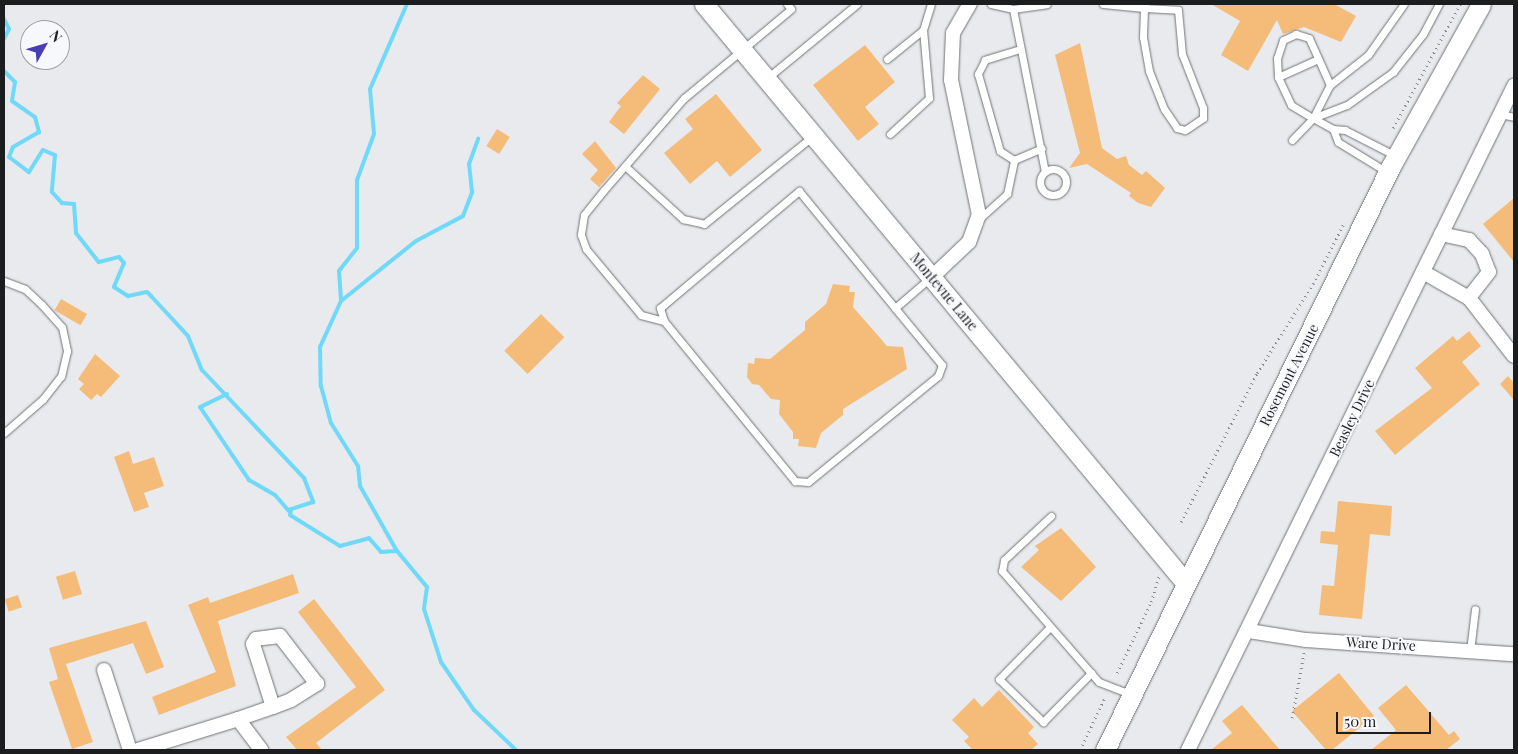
<!DOCTYPE html>
<html>
<head>
<meta charset="utf-8">
<style>
  body { margin:0 }
  #map { position:relative; width:1518px; height:754px; overflow:hidden; background:#e8eaed; font-family:"Playfair Display",serif }
  div>[style] { position:absolute }
  .stream>* { height:4px; margin:-2px; padding:0 2px; transform-origin:2px; border-radius:2px; background:#70d9f9 }
  .building>* { inset:0; background:#f5bc79; transform-origin:0 0 }
  .path>* { height:2.5px; margin-top:-1.25px; transform-origin:0; background:repeating-linear-gradient(90deg,#888a8c 0 1px,transparent 0 5px) }
  .roads { filter:drop-shadow(0 0 1px #717375) drop-shadow(0 0 1px #717375) }
  .lane>* { height:7px; margin:-3.5px; padding:0 3.5px; transform-origin:3.5px; border-radius:3.5px; background:#fff }
  .lane>.ring { margin:-3.5px; padding:0; box-sizing:content-box; background:none; border:7px solid #fff; border-radius:50% }
  .street>* { height:14px; margin:-7px; padding:0 7px; transform-origin:7px; border-radius:7px; background:#fff }
  .secondary>* { height:19px; margin:-9.5px; padding:0 9.5px; transform-origin:9.5px; border-radius:9.5px; background:#fff }
  span { translate:-50% -50%; white-space:nowrap; text-align:center; line-height:1.15; -webkit-text-stroke:4px #f6f8fb; paint-order:stroke }
  .street-label { font-size:14px; color:#1c1d1e }
  .frame { position:absolute; inset:0; border:5px solid #1c1d1e; pointer-events:none }
  .north { position:absolute; left:20px; top:20px; width:50px; height:50px; box-sizing:border-box; background:#f6f8fb; border:1px solid #9fa0a3; border-radius:50%; rotate:51deg; font-size:14px; font-weight:700; line-height:20px; text-align:center; color:#1c1d1e }
  .north::after { content:''; display:block; margin:auto; width:18px; height:22px; background:#493eb5; clip-path:polygon(50% 0,100% 100%,50% 72%,0 100%) }
  .scale { position:absolute; left:1336px; top:712px; width:95px; height:22px; box-sizing:border-box; border:2px solid #1c1d1e; border-top:0; padding-left:6px; font-size:15px; line-height:18px; white-space:nowrap; color:#1c1d1e; -webkit-text-stroke:4px #f6f8fb; paint-order:stroke }
</style>
</head>
<body>
<div id="map">
  <div class="stream">
    <i style="left:407px;top:4px;width:93px;rotate:113.5deg"></i>
    <i style="left:370px;top:89px;width:45px;rotate:84.9deg"></i>
    <i style="left:374px;top:134px;width:49px;rotate:110.3deg"></i>
    <i style="left:357px;top:180px;width:68px;rotate:90deg"></i>
    <i style="left:357px;top:248px;width:29px;rotate:128deg"></i>
    <i style="left:339px;top:271px;width:30px;rotate:86deg"></i>
    <i style="left:341px;top:301px;width:51px;rotate:114.5deg"></i>
    <i style="left:320px;top:347px;width:39px;rotate:89deg"></i>
    <i style="left:321px;top:386px;width:38px;rotate:75deg"></i>
    <i style="left:331px;top:423px;width:51px;rotate:57.9deg"></i>
    <i style="left:358px;top:466px;width:20px;rotate:84deg"></i>
    <i style="left:360px;top:486px;width:75px;rotate:60.4deg"></i>
    <i style="left:397px;top:551px;width:47px;rotate:50.2deg"></i>
    <i style="left:427px;top:587px;width:22px;rotate:98deg"></i>
    <i style="left:424px;top:609px;width:56px;rotate:72.2deg"></i>
    <i style="left:441px;top:662px;width:58px;rotate:55.5deg"></i>
    <i style="left:474px;top:710px;width:58px;rotate:43.6deg"></i>
    <i style="left:4px;top:19px;width:11px;rotate:63deg"></i>
    <i style="left:9px;top:29px;width:11px;rotate:117deg"></i>
    <i style="left:4px;top:71px;width:16px;rotate:45deg"></i>
    <i style="left:15px;top:82px;width:19px;rotate:99deg"></i>
    <i style="left:12px;top:101px;width:28px;rotate:35deg"></i>
    <i style="left:35px;top:117px;width:16px;rotate:75deg"></i>
    <i style="left:39px;top:132px;width:30px;rotate:150deg"></i>
    <i style="left:13px;top:147px;width:11px;rotate:112deg"></i>
    <i style="left:9px;top:157px;width:25px;rotate:37deg"></i>
    <i style="left:29px;top:172px;width:26px;rotate:-58deg"></i>
    <i style="left:43px;top:150px;width:13px;rotate:23deg"></i>
    <i style="left:55px;top:155px;width:37px;rotate:95deg"></i>
    <i style="left:52px;top:192px;width:15px;rotate:48deg"></i>
    <i style="left:62px;top:203px;width:12px;rotate:5deg"></i>
    <i style="left:74px;top:204px;width:29px;rotate:86deg"></i>
    <i style="left:76px;top:233px;width:37px;rotate:52deg"></i>
    <i style="left:99px;top:262px;width:21px;rotate:-14deg"></i>
    <i style="left:119px;top:257px;width:8px;rotate:50deg"></i>
    <i style="left:124px;top:263px;width:26px;rotate:113deg"></i>
    <i style="left:114px;top:287px;width:17px;rotate:33deg"></i>
    <i style="left:128px;top:296px;width:19px;rotate:-12deg"></i>
    <i style="left:147px;top:292px;width:6px;rotate:45deg"></i>
    <i style="left:151px;top:296px;width:54px;rotate:47.2deg"></i>
    <i style="left:188px;top:336px;width:37px;rotate:68deg"></i>
    <i style="left:202px;top:370px;width:149px;rotate:46.6deg"></i>
    <i style="left:304px;top:478px;width:26px;rotate:69deg"></i>
    <i style="left:313px;top:502px;width:23px;rotate:162deg"></i>
    <i style="left:291px;top:509px;width:6px;rotate:99deg"></i>
    <i style="left:290px;top:515px;width:59px;rotate:31.8deg"></i>
    <i style="left:340px;top:546px;width:30px;rotate:-15deg"></i>
    <i style="left:369px;top:538px;width:18px;rotate:49deg"></i>
    <i style="left:381px;top:552px;width:16px;rotate:-4deg"></i>
    <i style="left:341px;top:301px;width:96px;rotate:-38.7deg"></i>
    <i style="left:416px;top:241px;width:53px;rotate:-28deg"></i>
    <i style="left:463px;top:216px;width:26px;rotate:-69deg"></i>
    <i style="left:472px;top:192px;width:28px;rotate:-96deg"></i>
    <i style="left:469px;top:164px;width:27px;rotate:-70deg"></i>
    <i style="left:227px;top:394px;width:30px;rotate:154deg"></i>
    <i style="left:200px;top:407px;width:88px;rotate:56.1deg"></i>
    <i style="left:249px;top:480px;width:30px;rotate:30deg"></i>
    <i style="left:275px;top:495px;width:21px;rotate:49deg"></i>
  </div>
  <div class="building">
    <i style="clip-path:polygon(1211px 4px,1334px 4px,1356px 16px,1341px 42px,1304px 27px,1283px 34px,1277px 20px,1248px 71px,1221px 55px,1240px 21px)"></i>
    <i style="clip-path:polygon(1080px 43px,1102px 148px,1117px 159px,1126px 156px,1129px 165px,1142px 175px,1146px 171px,1165px 188px,1151px 207px,1138px 203px,1129px 196px,1131px 193px,1087px 164px,1069px 168px,1080px 153px,1055px 55px)"></i>
    <i style="clip-path:polygon(865px 45px,895px 82px,865px 107px,879px 124px,858px 141px,813px 85px)"></i>
    <i style="clip-path:polygon(643px 75px,660px 89px,624px 134px,609px 122px,621px 106px,617px 103px)"></i>
    <i style="clip-path:polygon(716px 94px,762px 150px,730px 177px,717px 161px,690px 184px,664px 153px,693px 129px,685px 119px)"></i>
    <i style="left:497px;top:129px;width:15px;height:20px;rotate:32deg"></i>
    <i style="clip-path:polygon(595px 141px,616px 168px,599px 187px,590px 179px,598px 170px,582px 154px)"></i>
    <i style="clip-path:polygon(1514px 198px,1514px 262px,1483px 224px)"></i>
    <i style="clip-path:polygon(833px 284px,850px 286px,849px 292px,855px 292px,853px 307px,887px 346px,903px 347px,907px 369px,843px 409px,843px 415px,821px 433px,816px 448px,798px 446px,799px 439px,793px 439px,793px 432px,779px 414px,780px 400px,771px 399px,759px 385px,752px 384px,747px 377px,748px 363px,754px 364px,755px 358px,770px 359px,805px 330px,805px 322px,826px 304px)"></i>
    <i style="left:61px;top:299px;width:30px;height:13px;rotate:30deg"></i>
    <i style="left:541px;top:314px;width:33px;height:52px;rotate:45deg"></i>
    <i style="clip-path:polygon(1469px 331px,1481px 346px,1462px 362px,1480px 384px,1395px 455px,1375px 431px,1432px 388px,1415px 368px,1453px 336px,1457px 341px)"></i>
    <i style="clip-path:polygon(95px 354px,120px 376px,101px 397px,97px 394px,91px 400px,79px 389px,84px 384px,78px 379px)"></i>
    <i style="clip-path:polygon(1508px 376px,1514px 383px,1514px 400px,1500px 384px)"></i>
    <i style="clip-path:polygon(129px 451px,133px 464px,154px 457px,164px 486px,144px 493px,149px 507px,134px 512px,114px 457px)"></i>
    <i style="clip-path:polygon(1338px 501px,1392px 506px,1390px 536px,1370px 534px,1362px 619px,1319px 615px,1322px 585px,1334px 586px,1338px 545px,1320px 543px,1321px 531px,1335px 532px)"></i>
    <i style="clip-path:polygon(1061px 528px,1096px 567px,1061px 601px,1021px 567px,1039px 550px,1035px 546px)"></i>
    <i style="left:75px;top:571px;width:24px;height:20px;rotate:73deg"></i>
    <i style="clip-path:polygon(293px 574px,299px 593px,218px 621px,236px 686px,159px 715px,152px 697px,216px 672px,188px 605px,208px 597px,210px 603px)"></i>
    <i style="left:18px;top:595px;width:13px;height:14px;rotate:72deg"></i>
    <i style="clip-path:polygon(314px 599px,385px 690px,316px 743px,322px 750px,297px 750px,286px 737px,356px 687px,298px 612px)"></i>
    <i style="clip-path:polygon(146px 621px,164px 667px,146px 674px,133px 643px,66px 664px,93px 742px,72px 749px,49px 682px,58px 679px,49px 648px)"></i>
    <i style="clip-path:polygon(1339px 673px,1374px 716px,1332px 750px,1326px 750px,1292px 711px)"></i>
    <i style="clip-path:polygon(1406px 685px,1449px 735px,1454px 731px,1460px 739px,1446px 750px,1371px 750px,1396px 730px,1378px 708px)"></i>
    <i style="clip-path:polygon(999px 690px,1034px 727px,1028px 733px,1038px 744px,1031px 750px,973px 750px,964px 741px,969px 737px,952px 720px,974px 698px,982px 707px)"></i>
    <i style="clip-path:polygon(1242px 705px,1280px 750px,1211px 750px,1232px 733px,1222px 721px)"></i>
  </div>
  <div class="path">
    <i style="left:1393px;top:128px;width:141px;rotate:-61.6deg"></i>
    <i style="left:1181px;top:522px;width:167px;rotate:-63deg"></i>
    <i style="left:1257px;top:373px;width:105px;rotate:-57.8deg"></i>
    <i style="left:1313px;top:284px;width:68px;rotate:-63.1deg"></i>
    <i style="left:1117px;top:673px;width:79px;rotate:-64.4deg"></i>
    <i style="left:1151px;top:602px;width:28px;rotate:-73deg"></i>
    <i style="left:1292px;top:718px;width:67px;rotate:-79.7deg"></i>
    <i style="left:1080px;top:750px;width:56px;rotate:-64.8deg"></i>
  </div>
  <div class="roads">
    <div class="lane">
      <i style="left:787px;top:4px;width:6px;rotate:51deg"></i>
      <i style="left:791px;top:9px;width:139px;rotate:140.2deg"></i>
      <i style="left:684px;top:98px;width:122px;rotate:131deg"></i>
      <i style="left:604px;top:190px;width:32px;rotate:129deg"></i>
      <i style="left:584px;top:215px;width:20px;rotate:99deg"></i>
      <i style="left:581px;top:235px;width:15px;rotate:70deg"></i>
      <i style="left:586px;top:249px;width:86px;rotate:50.2deg"></i>
      <i style="left:641px;top:315px;width:24px;rotate:15deg"></i>
      <i style="left:664px;top:321px;width:207px;rotate:50.7deg"></i>
      <i style="left:795px;top:481px;width:13px;rotate:4deg"></i>
      <i style="left:808px;top:482px;width:168px;rotate:-39.2deg"></i>
      <i style="left:938px;top:376px;width:12px;rotate:-70deg"></i>
      <i style="left:942px;top:365px;width:74px;rotate:-129.5deg"></i>
      <i style="left:895px;top:308px;width:48px;rotate:-40.7deg"></i>
      <i style="left:991px;top:4px;width:23px;rotate:13deg"></i>
      <i style="left:1013px;top:9px;width:34px;rotate:-8deg"></i>
      <i style="left:1103px;top:4px;width:41px;rotate:5.6deg"></i>
      <i style="left:1144px;top:8px;width:34px;rotate:3deg"></i>
      <i style="left:1178px;top:10px;width:44px;rotate:84.8deg"></i>
      <i style="left:1182px;top:54px;width:58px;rotate:68.7deg"></i>
      <i style="left:1203px;top:108px;width:10px;rotate:90deg"></i>
      <i style="left:1203px;top:118px;width:22px;rotate:146deg"></i>
      <i style="left:1185px;top:130px;width:8px;rotate:-166deg"></i>
      <i style="left:1177px;top:128px;width:23px;rotate:-124deg"></i>
      <i style="left:1164px;top:109px;width:41px;rotate:-111.5deg"></i>
      <i style="left:1149px;top:71px;width:35px;rotate:-100deg"></i>
      <i style="left:1143px;top:37px;width:29px;rotate:-88deg"></i>
      <i style="left:1144px;top:8px;width:4px;rotate:-76deg"></i>
      <i style="left:1013px;top:9px;width:166px;rotate:78.9deg"></i>
      <i style="left:1020px;top:49px;width:37px;rotate:163deg"></i>
      <i style="left:985px;top:60px;width:16px;rotate:117deg"></i>
      <i style="left:978px;top:74px;width:80px;rotate:74.1deg"></i>
      <i style="left:1000px;top:151px;width:17px;rotate:33deg"></i>
      <i style="left:1014px;top:160px;width:30px;rotate:-23deg"></i>
      <i style="left:887px;top:59px;width:46px;rotate:-38.9deg"></i>
      <i style="left:1278px;top:77px;width:44px;rotate:-24.2deg"></i>
      <i style="left:766px;top:79px;width:118px;rotate:-39.5deg"></i>
      <i style="left:1330px;top:85px;width:51px;rotate:-114.1deg"></i>
      <i style="left:1309px;top:38px;width:14px;rotate:-163deg"></i>
      <i style="left:1296px;top:34px;width:14px;rotate:155deg"></i>
      <i style="left:1283px;top:40px;width:19px;rotate:108deg"></i>
      <i style="left:1277px;top:58px;width:19px;rotate:87deg"></i>
      <i style="left:1278px;top:77px;width:31px;rotate:65deg"></i>
      <i style="left:1291px;top:105px;width:26px;rotate:31deg"></i>
      <i style="left:1313px;top:118px;width:36px;rotate:-21deg"></i>
      <i style="left:1347px;top:105px;width:57px;rotate:-35.7deg"></i>
      <i style="left:1393px;top:72px;width:48px;rotate:-51.7deg"></i>
      <i style="left:1423px;top:34px;width:34px;rotate:-62deg"></i>
      <i style="left:1500px;top:114px;width:14px;rotate:12deg"></i>
      <i style="left:1313px;top:118px;width:37px;rotate:-63deg"></i>
      <i style="left:1330px;top:85px;width:48px;rotate:-38.3deg"></i>
      <i style="left:1368px;top:55px;width:62px;rotate:-54.8deg"></i>
      <i style="left:890px;top:134px;width:53px;rotate:-42.7deg"></i>
      <i style="left:929px;top:98px;width:68px;rotate:-95deg"></i>
      <i style="left:923px;top:30px;width:27px;rotate:-73deg"></i>
      <i style="left:1292px;top:140px;width:30px;rotate:-46deg"></i>
      <i style="left:1313px;top:118px;width:23px;rotate:29deg"></i>
      <i style="left:625px;top:166px;width:79px;rotate:42.4deg"></i>
      <i style="left:683px;top:219px;width:22px;rotate:13deg"></i>
      <i style="left:704px;top:224px;width:140px;rotate:-38.9deg"></i>
      <i class="ring" style="left:1040px;top:169px;width:19px;height:19px"></i>
      <i style="left:1387px;top:172px;width:57px;rotate:-148.5deg"></i>
      <i style="left:1338px;top:142px;width:14px;rotate:-111deg"></i>
      <i style="left:1333px;top:129px;width:12px;rotate:5deg"></i>
      <i style="left:1345px;top:130px;width:57px;rotate:27deg"></i>
      <i style="left:979px;top:219px;width:38px;rotate:-42deg"></i>
      <i style="left:1007px;top:194px;width:35px;rotate:-78deg"></i>
      <i style="left:4px;top:281px;width:22px;rotate:21deg"></i>
      <i style="left:25px;top:289px;width:23px;rotate:43deg"></i>
      <i style="left:42px;top:305px;width:30px;rotate:48deg"></i>
      <i style="left:62px;top:327px;width:25px;rotate:78deg"></i>
      <i style="left:67px;top:351px;width:26px;rotate:103deg"></i>
      <i style="left:61px;top:376px;width:29px;rotate:128deg"></i>
      <i style="left:43px;top:399px;width:52px;rotate:138.9deg"></i>
      <i style="left:664px;top:321px;width:14px;rotate:-107deg"></i>
      <i style="left:660px;top:308px;width:182px;rotate:-40.1deg"></i>
      <i style="left:799px;top:191px;width:151px;rotate:50.6deg"></i>
      <i style="left:1051px;top:516px;width:64px;rotate:136.9deg"></i>
      <i style="left:1004px;top:560px;width:11px;rotate:100deg"></i>
      <i style="left:1002px;top:571px;width:147px;rotate:48.9deg"></i>
      <i style="left:1099px;top:682px;width:34px;rotate:21deg"></i>
      <i style="left:1050px;top:627px;width:73px;rotate:134.4deg"></i>
      <i style="left:999px;top:679px;width:62px;rotate:44.3deg"></i>
      <i style="left:1043px;top:722px;width:69px;rotate:-45.6deg"></i>
      <i style="left:1470px;top:651px;width:42px;rotate:-83.2deg"></i>
    </div>
    <div class="street">
      <i style="left:1441px;top:234px;width:29px;rotate:12deg"></i>
      <i style="left:1469px;top:240px;width:19px;rotate:47deg"></i>
      <i style="left:1482px;top:254px;width:19px;rotate:69deg"></i>
      <i style="left:1489px;top:272px;width:33px;rotate:128deg"></i>
      <i style="left:1423px;top:272px;width:53px;rotate:29.5deg"></i>
      <i style="left:1469px;top:298px;width:73px;rotate:52.2deg"></i>
      <i style="left:932px;top:277px;width:51px;rotate:-43.4deg"></i>
      <i style="left:969px;top:242px;width:29px;rotate:-70deg"></i>
      <i style="left:979px;top:215px;width:138px;rotate:-101.7deg"></i>
      <i style="left:951px;top:80px;width:47px;rotate:-87.6deg"></i>
      <i style="left:953px;top:33px;width:34px;rotate:-60deg"></i>
      <i style="left:1249px;top:631px;width:58px;rotate:9deg"></i>
      <i style="left:1306px;top:640px;width:208px;rotate:3.9deg"></i>
      <i style="left:104px;top:670px;width:84px;rotate:72deg"></i>
      <i style="left:238px;top:719px;width:39px;rotate:53deg"></i>
      <i style="left:138px;top:750px;width:105px;rotate:-17.2deg"></i>
      <i style="left:238px;top:719px;width:37px;rotate:-19deg"></i>
      <i style="left:273px;top:707px;width:19px;rotate:-21deg"></i>
      <i style="left:291px;top:700px;width:31px;rotate:-32deg"></i>
      <i style="left:317px;top:684px;width:61px;rotate:-127.6deg"></i>
      <i style="left:280px;top:636px;width:24px;rotate:173deg"></i>
      <i style="left:256px;top:639px;width:6px;rotate:121deg"></i>
      <i style="left:253px;top:644px;width:66px;rotate:72.4deg"></i>
      <i style="left:1188px;top:750px;width:740px;rotate:-63.85deg"></i>
    </div>
    <div class="secondary">
      <i style="left:704px;top:4px;width:751px;rotate:50.24deg"></i>
      <i style="left:1105px;top:750px;width:650px;rotate:-63.91deg"></i>
      <i style="left:1391px;top:166px;width:185px;rotate:-60.9deg"></i>
    </div>
  </div>
  <div class="street-label">
    <span style="left:944px;top:292px;rotate:50deg">Montevue Lane</span>
    <span style="left:1289px;top:375px;rotate:-63deg">Rosemont Avenue</span>
    <span style="left:1352px;top:418px;rotate:-64deg">Beasley Drive</span>
    <span style="left:1381px;top:644px;rotate:3deg">Ware Drive</span>
  </div>
  <div class="frame"></div>
  <div class="north">N</div>
  <div class="scale">50 m</div>
</div>
</body>
</html>
